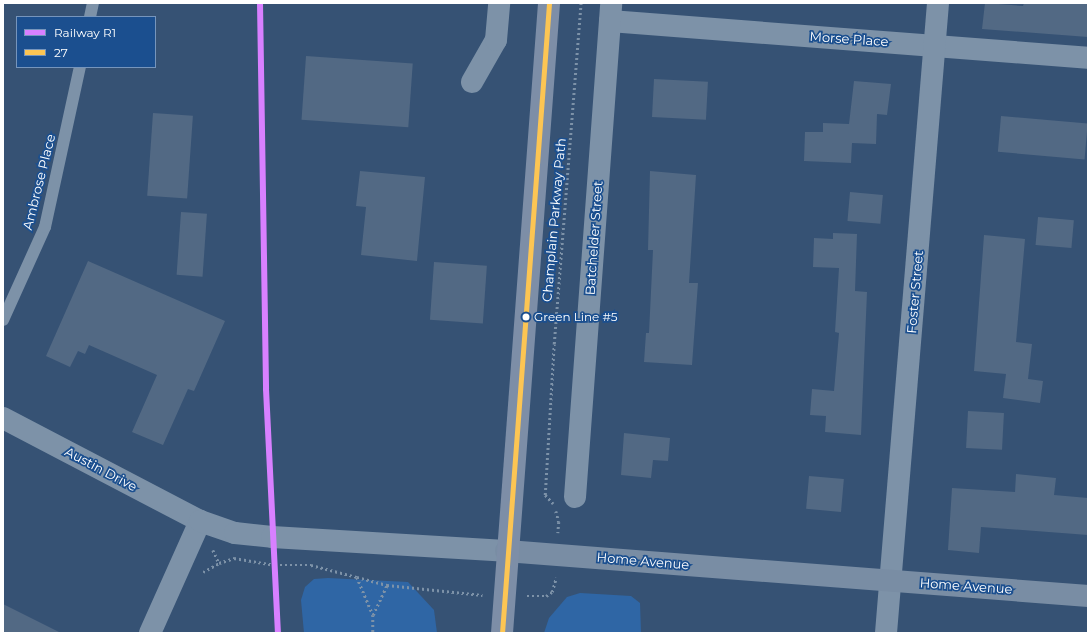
<!DOCTYPE html>
<html>
<head>
<meta charset="utf-8">
<style>
  body { margin:0 }
  #map { position:relative; width:1091px; height:636px; overflow:hidden; background:#365274; font-family:Montserrat,sans-serif }
  div>[style] { position:absolute }
  .green>* { inset:0; background:#2f66a5 }
  .building>* { inset:0; background:#526984; transform-origin:0 0 }
  .path>* { height:2.5px; margin-top:-1.25px; transform-origin:0; background:repeating-linear-gradient(90deg,#7d92a8 0 2px,transparent 0 5px) }
  .service>* { height:12px; margin:-6px; padding:0 6px; transform-origin:6px; border-radius:6px; background:#7d92a8 }
  .minor>* { height:22px; margin:-11px; padding:0 11px; transform-origin:11px; border-radius:11px; background:#7d92a8 }
  .tertiary>* { height:22px; margin:-11px; padding:0 11px; transform-origin:11px; border-radius:11px; background:#7d92a8 }
  .secondary>* { height:22px; margin:-11px; padding:0 11px; transform-origin:11px; border-radius:11px; background:#798da4 }
  .primary>* { height:22px; margin:-11px; padding:0 11px; transform-origin:11px; border-radius:11px; background:#7d8ea7 }
  .bus-1>* { height:5px; margin:-2.5px; padding:0 2.5px; transform-origin:2.5px; border-radius:2.5px; background:#fcc553 }
  .rail-1>* { height:6px; margin:-3px; padding:0 3px; transform-origin:3px; border-radius:3px; background:#d880ff }
  .dots>* { width:11px; height:11px; translate:-50% -50%; box-sizing:border-box; border:2px solid #1b4f8f; border-radius:50% }
  span { translate:-50% -50%; white-space:nowrap; text-align:center; line-height:1.15; -webkit-text-stroke:3.5px #1b4f8f; paint-order:stroke }
  .bus-label { font-size:12px; color:#fff }
  .left { translate:0 -50%; text-align:left }
  .street-label { font-size:13px; color:#fff }
  .frame { position:absolute; inset:0; border:4px solid #fff; pointer-events:none }
  .legend { position:absolute; left:16px; top:16px; width:140px; height:52px; box-sizing:border-box; background:#1b4f8f; border:1px solid #7695bc; margin:0; padding:5px 7px; list-style:none; font-size:12px; color:#fff }
  .legend li { display:flex; align-items:center; gap:8px; height:20px }
  .legend b { width:20px; border:1px solid #7695bc }
</style>
</head>
<body>
<div id="map">
  <div class="green">
    <i style="clip-path:polygon(328px 578px,408px 582px,434px 610px,437px 633px,304px 633px,301px 600px,305px 587px,314px 579px)"></i>
    <i style="clip-path:polygon(580px 593px,631px 596px,640px 603px,641px 633px,544px 633px,549px 618px,567px 597px)"></i>
  </div>
  <div class="building">
    <i style="clip-path:polygon(985px 3px,1023px 6px,1024px 3px,1088px 3px,1088px 37px,982px 29px)"></i>
    <i style="left:306px;top:56px;width:107px;height:64px;rotate:4deg"></i>
    <i style="left:654px;top:79px;width:54px;height:38px;rotate:3deg"></i>
    <i style="clip-path:polygon(854px 81px,891px 84px,887px 115px,877px 114px,876px 144px,852px 143px,851px 163px,804px 161px,805px 132px,823px 132px,823px 123px,849px 124px)"></i>
    <i style="left:153px;top:113px;width:40px;height:83px;rotate:4deg"></i>
    <i style="left:1001px;top:116px;width:87px;height:36px;rotate:5deg"></i>
    <i style="clip-path:polygon(360px 171px,425px 177px,417px 261px,361px 255px,366px 207px,356px 206px)"></i>
    <i style="clip-path:polygon(650px 171px,696px 175px,689px 283px,698px 283px,692px 365px,644px 362px,646px 333px,649px 333px,653px 250px,648px 250px)"></i>
    <i style="left:850px;top:192px;width:33px;height:29px;rotate:5deg"></i>
    <i style="left:181px;top:212px;width:26px;height:63px;rotate:4deg"></i>
    <i style="left:1038px;top:217px;width:36px;height:28px;rotate:5deg"></i>
    <i style="clip-path:polygon(833px 233px,857px 234px,855px 291px,867px 292px,861px 435px,825px 432px,826px 416px,810px 415px,812px 389px,834px 391px,839px 333px,835px 332px,839px 268px,813px 267px,814px 238px,833px 239px)"></i>
    <i style="clip-path:polygon(984px 235px,1025px 239px,1016px 342px,1032px 344px,1028px 379px,1043px 381px,1040px 403px,1003px 398px,1006px 374px,974px 371px)"></i>
    <i style="clip-path:polygon(88px 261px,225px 321px,194px 391px,188px 389px,163px 445px,132px 432px,157px 375px,89px 345px,85px 354px,78px 351px,70px 367px,46px 356px)"></i>
    <i style="left:434px;top:262px;width:53px;height:58px;rotate:4deg"></i>
    <i style="left:968px;top:411px;width:36px;height:37px;rotate:3deg"></i>
    <i style="clip-path:polygon(624px 433px,670px 438px,668px 461px,653px 460px,651px 478px,621px 475px)"></i>
    <i style="clip-path:polygon(1016px 474px,1056px 478px,1054px 495px,1088px 498px,1088px 535px,981px 527px,979px 553px,948px 550px,952px 488px,1015px 492px)"></i>
    <i style="left:809px;top:476px;width:35px;height:33px;rotate:5deg"></i>
    <i style="clip-path:polygon(3px 604px,61px 633px,3px 633px)"></i>
  </div>
  <div class="path">
    <i style="left:553px;top:504px;width:12px;rotate:-132deg"></i>
    <i style="left:545px;top:495px;width:151px;rotate:-86.6deg"></i>
    <i style="left:554px;top:344px;width:342px;rotate:-85.5deg"></i>
    <i style="left:556px;top:511px;width:11px;rotate:75deg"></i>
    <i style="left:559px;top:522px;width:11px;rotate:95deg"></i>
    <i style="left:213px;top:550px;width:14px;rotate:65deg"></i>
    <i style="left:219px;top:563px;width:16px;rotate:-18deg"></i>
    <i style="left:234px;top:558px;width:42px;rotate:9.7deg"></i>
    <i style="left:275px;top:565px;width:36px"></i>
    <i style="left:311px;top:565px;width:48px;rotate:14.6deg"></i>
    <i style="left:357px;top:577px;width:41px;rotate:67.2deg"></i>
    <i style="left:373px;top:615px;width:18px;rotate:90deg"></i>
    <i style="left:203px;top:572px;width:18px;rotate:-29deg"></i>
    <i style="left:357px;top:577px;width:31px;rotate:15deg"></i>
    <i style="left:387px;top:585px;width:96px;rotate:6deg"></i>
    <i style="left:527px;top:596px;width:19px"></i>
    <i style="left:546px;top:596px;width:7px;rotate:-34deg"></i>
    <i style="left:552px;top:592px;width:15px;rotate:-74deg"></i>
    <i style="left:373px;top:615px;width:33px;rotate:-65deg"></i>
  </div>
  <div class="service">
    <i style="left:90px;top:17px;width:14px;rotate:-78deg"></i>
    <i style="left:3px;top:320px;width:102px;rotate:-65.7deg"></i>
    <i style="left:45px;top:227px;width:164px;rotate:-77.7deg"></i>
  </div>
  <div class="minor">
    <i style="left:610px;top:21px;width:479px;rotate:4.4deg"></i>
    <i style="left:472px;top:82px;width:48px;rotate:-60.3deg"></i>
    <i style="left:496px;top:40px;width:37px;rotate:-85deg"></i>
    <i style="left:3px;top:418px;width:222px;rotate:27.6deg"></i>
    <i style="left:575px;top:497px;width:495px;rotate:-85.8deg"></i>
    <i style="left:886px;top:633px;width:632px;rotate:-85.28deg"></i>
  </div>
  <div class="tertiary">
    <i style="left:150px;top:633px;width:123px;rotate:-65.9deg"></i>
    <i style="left:200px;top:521px;width:37px;rotate:19deg"></i>
    <i style="left:235px;top:533px;width:37px;rotate:6deg"></i>
    <i style="left:272px;top:537px;width:234px;rotate:3.4deg"></i>
  </div>
  <div class="secondary">
    <i style="left:506px;top:551px;width:584px;rotate:4.42deg"></i>
  </div>
  <div class="primary">
    <i style="left:502px;top:633px;width:632px;rotate:-85.73deg"></i>
  </div>
  <div class="bus-1">
    <i style="left:502px;top:633px;width:632px;rotate:-85.73deg"></i>
  </div>
  <div class="rail-1">
    <i style="left:260px;top:3px;width:386px;rotate:89.1deg"></i>
    <i style="left:266px;top:389px;width:244px;rotate:87.2deg"></i>
  </div>
  <div class="dots">
    <i style="left:526px;top:317px;background:#fff"></i>
  </div>
  <div class="bus-label">
    <span class="left" style="left:534px;top:317px">Green Line #5</span>
  </div>
  <div class="street-label">
    <span style="left:849px;top:39px;rotate:4deg">Morse Place</span>
    <span style="left:39px;top:182px;rotate:-76deg">Ambrose Place</span>
    <span style="left:554px;top:220px;rotate:-85deg">Champlain Parkway Path</span>
    <span style="left:594px;top:238px;rotate:-86deg">Batchelder Street</span>
    <span style="left:915px;top:292px;rotate:-85deg">Foster Street</span>
    <span style="left:101px;top:469px;rotate:28deg">Austin Drive</span>
    <span style="left:643px;top:561px;rotate:5deg">Home Avenue</span>
    <span style="left:966px;top:586px;rotate:4deg">Home Avenue</span>
  </div>
  <div class="frame"></div>
  <ul class="legend">
  <li><b style="height:5px;background:#d880ff"></b>Railway R1</li>
  <li><b style="height:5px;background:#fcc553"></b>27</li>
  </ul>
</div>
</body>
</html>
